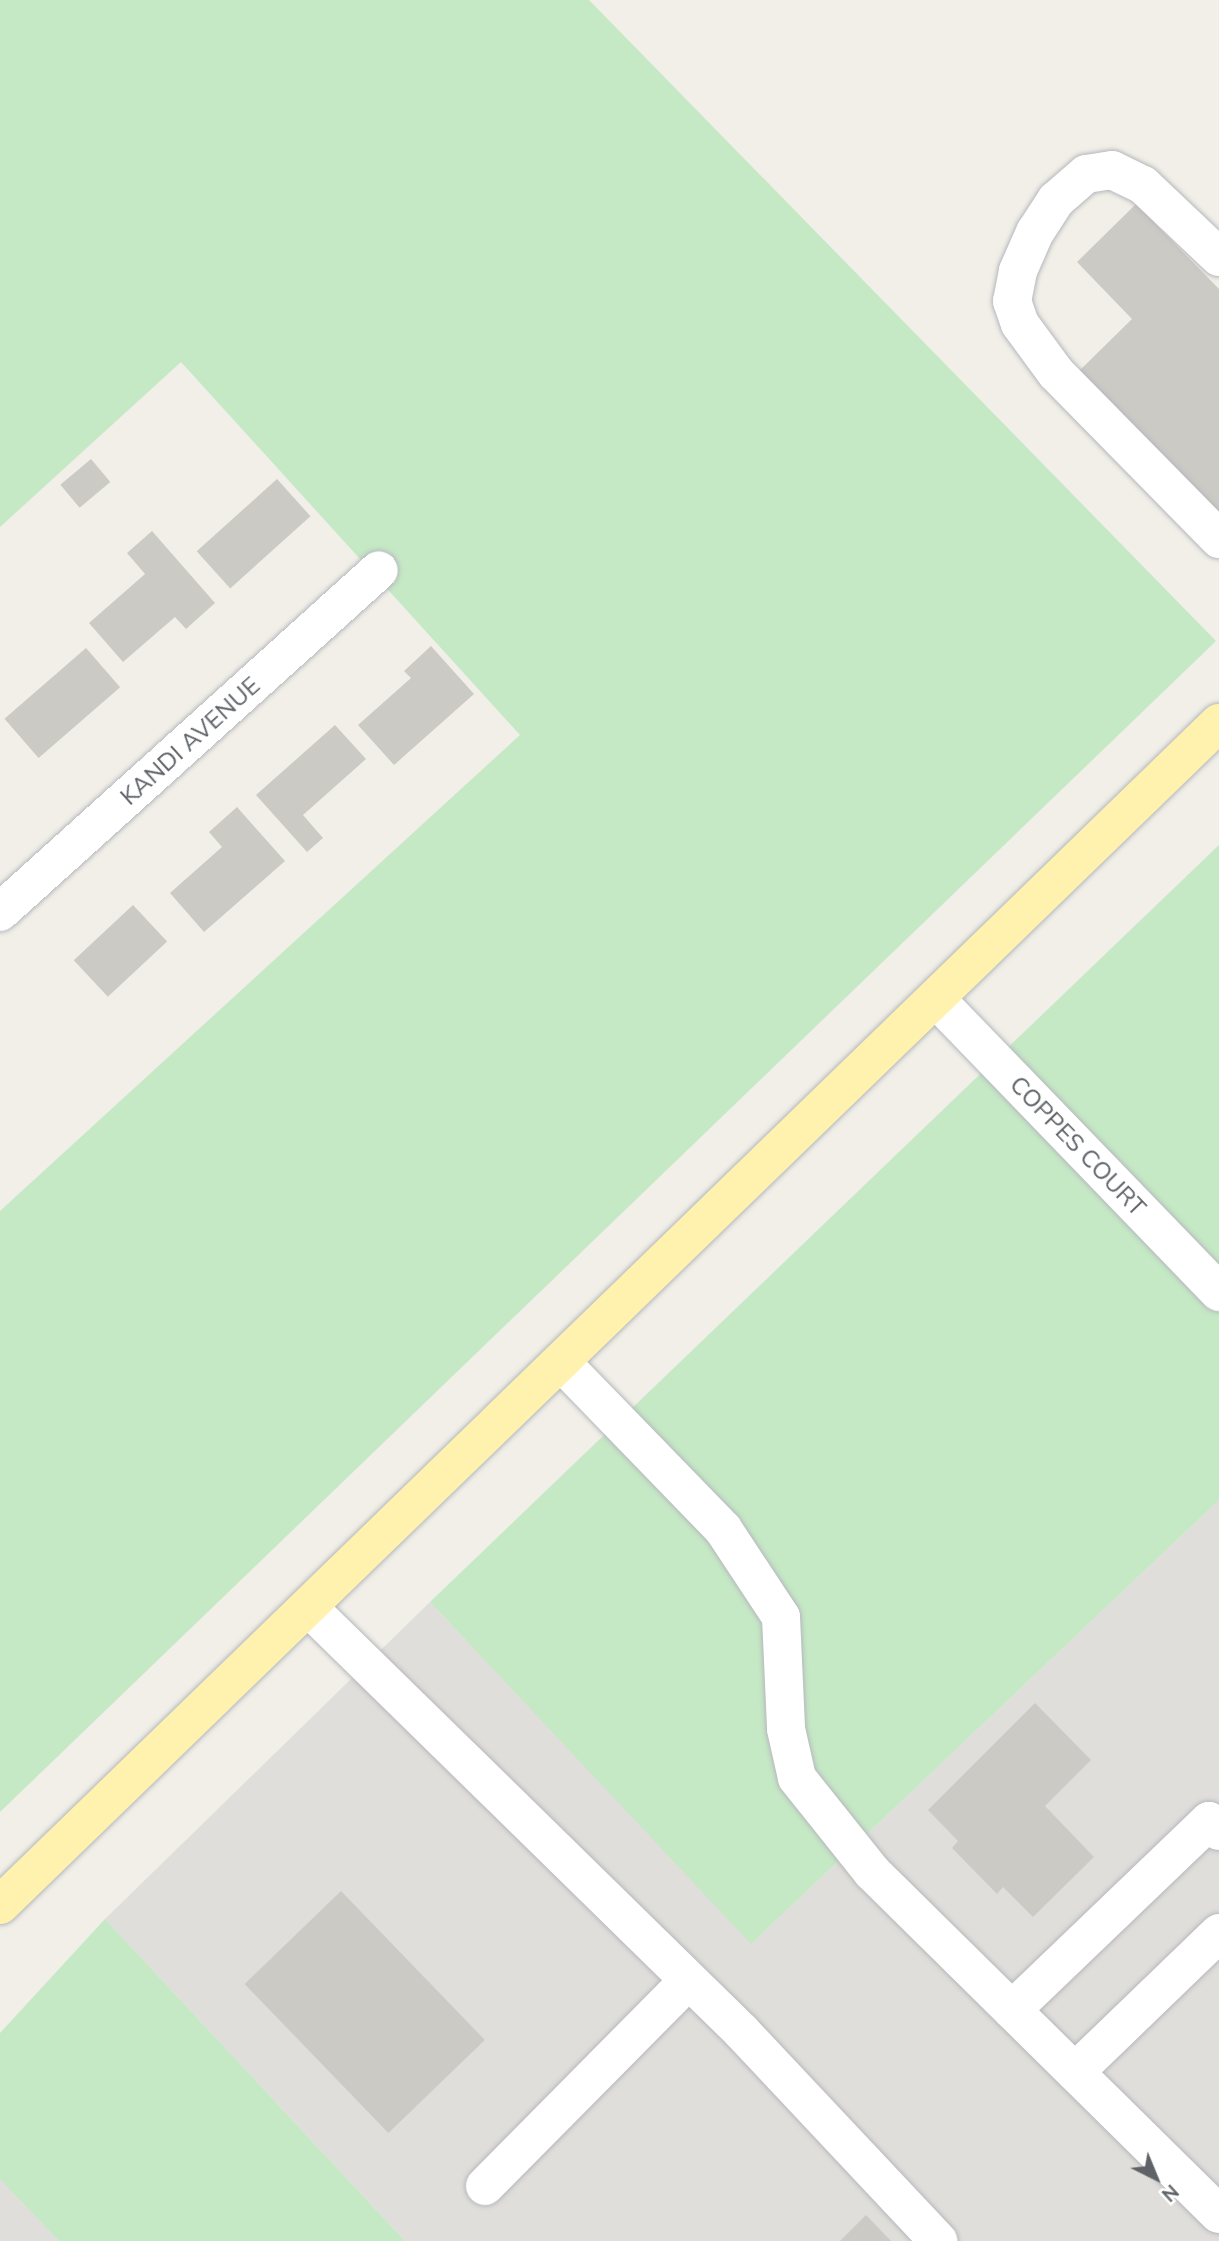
<!DOCTYPE html>
<html>
<head>
<meta charset="utf-8">
<style>
  body { margin:0 }
  #map { position:relative; width:1219px; height:2241px; overflow:hidden; background:#f1efe8; font-family:Mulish,sans-serif }
  div>[style] { position:absolute }
  .industrial>* { inset:0; background:#e0deda }
  .green>* { inset:0; background:#c5e8c5 }
  .building>* { inset:0; background:#cccac5; transform-origin:0 0 }
  .roads { filter:drop-shadow(0 0 2px #b5b8bc) drop-shadow(0 0 2px #b5b8bc) }
  .minor>* { height:38px; margin:-19px; padding:0 19px; transform-origin:19px; border-radius:19px; background:#fff }
  .major>* { height:38px; margin:-19px; padding:0 19px; transform-origin:19px; border-radius:19px; background:#fff2af }
  span { translate:-50% -50%; white-space:nowrap; text-align:center; line-height:1.15; -webkit-text-stroke:7px #fff; paint-order:stroke }
  .street-label { font-size:24px; color:#5f6368 }
  .north { position:absolute; left:1121px; top:2143px; width:70px; height:70px; -webkit-text-stroke:5px #fff; paint-order:stroke; rotate:137deg; font-size:19px; font-weight:700; line-height:28px; text-align:center; color:#5f6368 }
  .north::after { content:''; display:block; margin:auto; width:24px; height:32px; background:#5f6368; clip-path:polygon(50% 0,100% 100%,50% 72%,0 100%) }
</style>
</head>
<body>
<div id="map">
  <div class="industrial">
    <i style="clip-path:polygon(1219px 1500px,1219px 2241px,405px 2241px,105px 1919px,430px 1602px,752px 1943px)"></i>
    <i style="clip-path:polygon(0 2178px,59px 2241px,0 2241px)"></i>
  </div>
  <div class="green">
    <i style="clip-path:polygon(0 0,589px 0,1216px 641px,0 1812px,0 1211px,520px 735px,181px 362px,0 527px)"></i>
    <i style="clip-path:polygon(1219px 845px,1219px 1500px,751px 1944px,430px 1602px)"></i>
    <i style="clip-path:polygon(105px 1919px,405px 2241px,59px 2241px,0 2179px,0 2033px)"></i>
  </div>
  <div class="building">
    <i style="clip-path:polygon(1136px 204px,1219px 289px,1219px 518px,1077px 373px,1132px 319px,1077px 262px)"></i>
    <i style="left:91px;top:459px;width:30px;height:40px;rotate:50deg"></i>
    <i style="left:277px;top:479px;width:50px;height:108px;rotate:48deg"></i>
    <i style="clip-path:polygon(152px 531px,215px 603px,186px 629px,175px 617px,123px 662px,89px 623px,145px 574px,127px 553px)"></i>
    <i style="clip-path:polygon(431px 646px,474px 694px,394px 765px,358px 725px,411px 678px,404px 671px)"></i>
    <i style="left:86px;top:648px;width:52px;height:108px;rotate:49deg"></i>
    <i style="clip-path:polygon(335px 725px,366px 759px,303px 815px,323px 838px,307px 852px,256px 795px)"></i>
    <i style="clip-path:polygon(237px 807px,285px 861px,204px 932px,170px 893px,222px 847px,209px 832px)"></i>
    <i style="left:133px;top:905px;width:50px;height:81px;rotate:47deg"></i>
    <i style="clip-path:polygon(1035px 1703px,1091px 1760px,1045px 1806px,1094px 1857px,1033px 1917px,1003px 1887px,997px 1894px,952px 1848px,958px 1841px,928px 1810px)"></i>
    <i style="left:341px;top:1891px;width:207px;height:134px;rotate:46deg"></i>
    <i style="clip-path:polygon(866px 2215px,891px 2241px,840px 2241px)"></i>
  </div>
  <div class="roads">
    <div class="minor">
      <i style="left:1219px;top:257px;width:105px;rotate:-136.5deg"></i>
      <i style="left:1143px;top:185px;width:34px;rotate:-154deg"></i>
      <i style="left:1112px;top:170px;width:26px;rotate:171deg"></i>
      <i style="left:1086px;top:174px;width:40px;rotate:139deg"></i>
      <i style="left:1056px;top:200px;width:38px;rotate:123deg"></i>
      <i style="left:1035px;top:232px;width:43px;rotate:113.6deg"></i>
      <i style="left:1018px;top:271px;width:31px;rotate:101deg"></i>
      <i style="left:1012px;top:301px;width:24px;rotate:71deg"></i>
      <i style="left:1020px;top:324px;width:61px;rotate:53.7deg"></i>
      <i style="left:1056px;top:373px;width:233px;rotate:45.5deg"></i>
      <i style="left:0;top:912px;width:510px;rotate:-42.06deg"></i>
      <i style="left:937px;top:1000px;width:406px;rotate:46deg"></i>
      <i style="left:563px;top:1364px;width:230px;rotate:45.9deg"></i>
      <i style="left:723px;top:1529px;width:105px;rotate:56.6deg"></i>
      <i style="left:781px;top:1617px;width:112px;rotate:87.4deg"></i>
      <i style="left:786px;top:1729px;width:50px;rotate:77.3deg"></i>
      <i style="left:797px;top:1778px;width:120px;rotate:51.4deg"></i>
      <i style="left:872px;top:1872px;width:487px;rotate:44.6deg"></i>
      <i style="left:310px;top:1609px;width:605px;rotate:44.4deg"></i>
      <i style="left:742px;top:2032px;width:287px;rotate:46.8deg"></i>
      <i style="left:1012px;top:2010px;width:273px;rotate:-43.8deg"></i>
      <i style="left:1209px;top:1821px;width:14px;rotate:45deg"></i>
      <i style="left:1075px;top:2072px;width:200px;rotate:-44deg"></i>
      <i style="left:485px;top:2186px;width:289px;rotate:-45.3deg"></i>
    </div>
    <div class="major">
      <i style="left:0;top:1905px;width:1698px;rotate:-44.12deg"></i>
    </div>
  </div>
  <div class="street-label">
    <span style="left:190px;top:741px;rotate:-42deg">KANDI AVENUE</span>
    <span style="left:1078px;top:1146px;rotate:46deg">COPPES COURT</span>
  </div>
  <div class="north">N</div>
</div>
</body>
</html>
